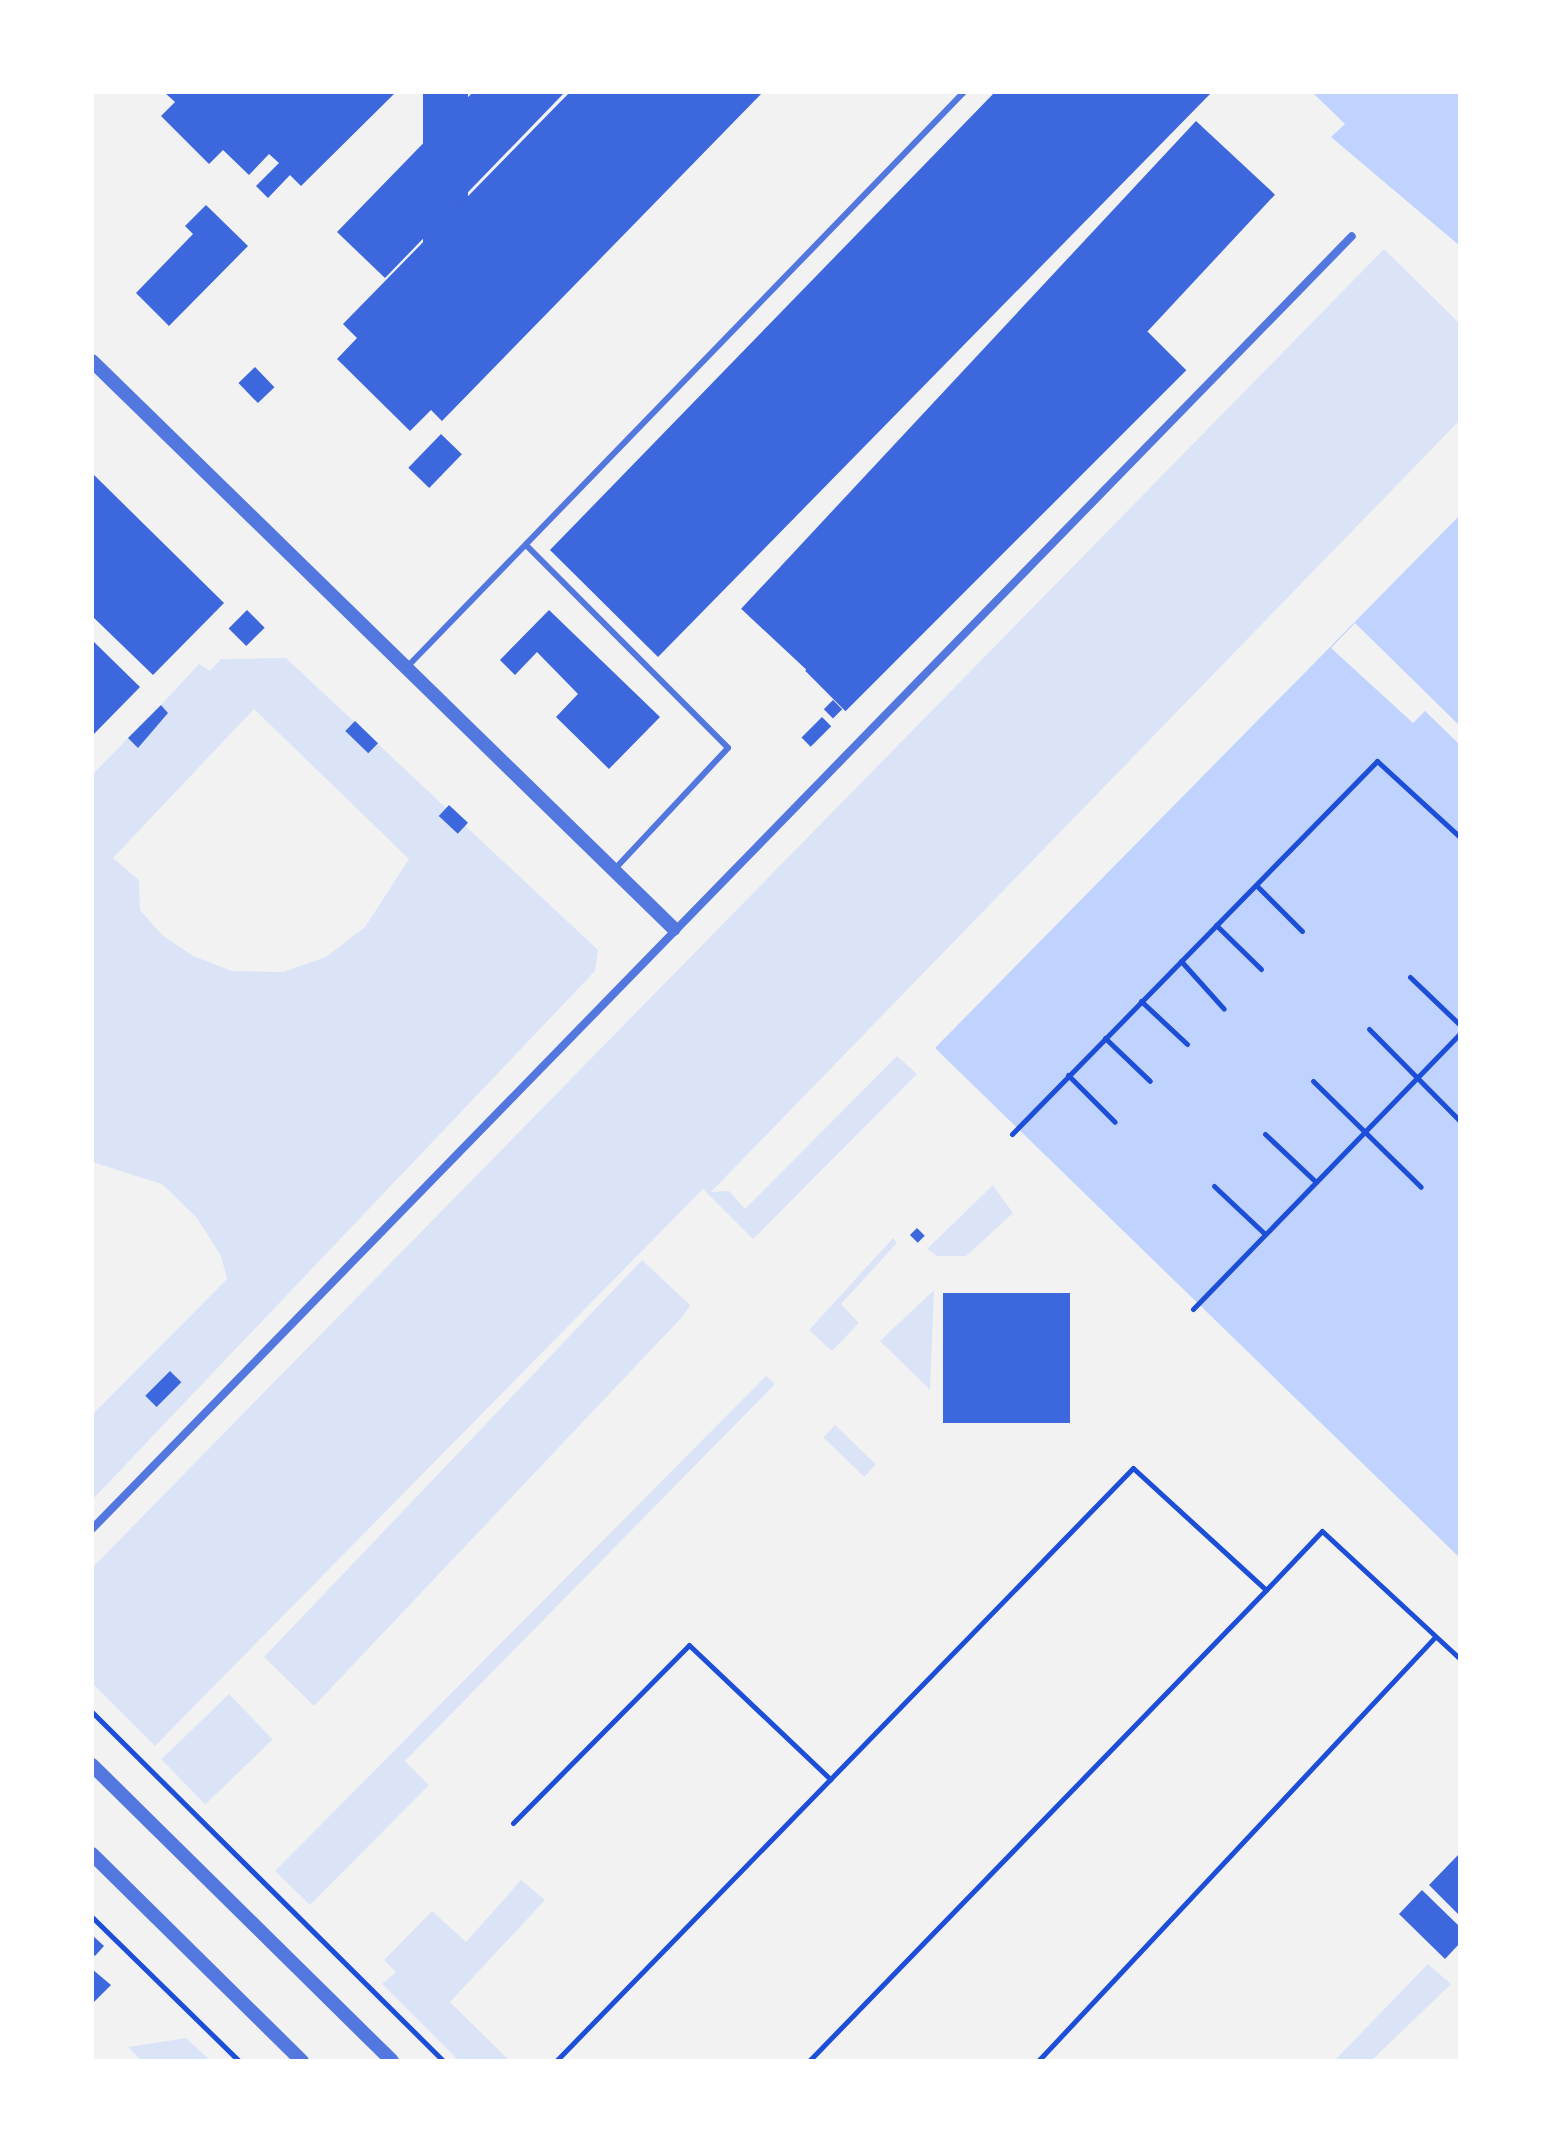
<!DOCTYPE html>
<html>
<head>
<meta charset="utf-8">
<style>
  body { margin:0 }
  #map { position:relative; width:1552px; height:2153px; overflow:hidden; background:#f2f2f2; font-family:"Roboto Condensed",sans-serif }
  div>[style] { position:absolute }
  .green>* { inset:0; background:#dbe4f7; transform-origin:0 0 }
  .water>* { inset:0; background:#bfd3fe }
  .pier>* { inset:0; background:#f2f2f2 }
  .building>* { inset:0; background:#3d67dc; transform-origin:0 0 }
  .path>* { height:5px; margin:-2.5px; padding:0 2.5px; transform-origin:2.5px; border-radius:2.5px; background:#1d4ed8 }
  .service>* { height:6px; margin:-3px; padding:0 3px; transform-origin:3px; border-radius:3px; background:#5277de }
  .minor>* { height:8px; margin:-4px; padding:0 4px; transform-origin:4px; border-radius:4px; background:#5277de }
  .tertiary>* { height:14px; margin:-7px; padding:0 7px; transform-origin:7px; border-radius:7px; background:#5277de }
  span { translate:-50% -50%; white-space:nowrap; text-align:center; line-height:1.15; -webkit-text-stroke:8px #fff; paint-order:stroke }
  .frame { position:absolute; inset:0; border:94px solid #fff; pointer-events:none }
</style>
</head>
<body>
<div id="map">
  <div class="green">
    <i style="clip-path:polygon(1384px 249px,1460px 324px,1460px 420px,711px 1192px,729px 1191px,745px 1209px,897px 1056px,917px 1074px,753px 1239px,703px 1189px,155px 1746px,92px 1683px,92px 1568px)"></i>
    <i style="clip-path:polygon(evenodd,286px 658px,598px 950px,595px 971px,92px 1500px,92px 1415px,227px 1279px,221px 1256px,197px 1218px,162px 1184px,92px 1162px,92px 775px,128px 738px,138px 747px,168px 713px,161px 705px,199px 664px,210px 671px,221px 659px,286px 658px,254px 709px,409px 859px,365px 927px,326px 957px,283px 972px,232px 971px,193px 956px,162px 935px,140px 910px,139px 880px,113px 858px,254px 709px)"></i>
    <i style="clip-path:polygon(993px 1185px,1013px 1213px,966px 1256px,937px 1256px,927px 1249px)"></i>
    <i style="clip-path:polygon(893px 1238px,897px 1243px,841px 1304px,859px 1323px,832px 1351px,809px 1330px)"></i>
    <i style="clip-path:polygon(642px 1260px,690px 1305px,684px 1315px,314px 1706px,264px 1657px)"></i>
    <i style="clip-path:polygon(934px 1290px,930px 1390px,880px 1341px)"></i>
    <i style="clip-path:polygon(766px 1376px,775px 1384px,405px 1761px,429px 1785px,310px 1905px,275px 1871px)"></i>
    <i style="left:835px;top:1425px;width:57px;height:17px;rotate:44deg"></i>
    <i style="left:229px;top:1694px;width:63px;height:94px;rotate:46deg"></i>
    <i style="clip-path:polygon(521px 1880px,545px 1900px,450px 2002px,510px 2061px,459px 2061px,382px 1984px,396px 1972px,384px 1960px,432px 1911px,466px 1942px)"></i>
    <i style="clip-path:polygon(1428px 1964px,1451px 1984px,1371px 2061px,1334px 2061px)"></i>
    <i style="clip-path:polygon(186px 2038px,211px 2061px,142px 2061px,128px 2047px)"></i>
  </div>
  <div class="water">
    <i style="clip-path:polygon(1312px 92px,1460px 92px,1460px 246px,1331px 137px,1345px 124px)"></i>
    <i style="clip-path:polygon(1460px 515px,1460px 1558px,935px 1048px)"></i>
  </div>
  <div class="pier">
    <i style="clip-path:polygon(1355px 623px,1460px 726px,1460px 745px,1425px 711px,1413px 723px,1331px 648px)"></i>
  </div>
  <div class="building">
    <i style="clip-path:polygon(164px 92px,396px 92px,301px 186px,290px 175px,268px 198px,256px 186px,279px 163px,269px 154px,249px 175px,223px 150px,209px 164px,161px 116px,175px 102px)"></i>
    <i style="left:423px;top:92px;width:45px;height:301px"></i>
    <i style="clip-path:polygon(473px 92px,565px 92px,385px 278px,337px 232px)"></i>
    <i style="clip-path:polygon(570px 92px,763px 92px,442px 421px,431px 410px,410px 431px,337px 359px,357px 338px,343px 324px)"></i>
    <i style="clip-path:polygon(995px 92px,1212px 92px,658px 657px,550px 550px)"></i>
    <i style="left:1196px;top:121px;width:108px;height:667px;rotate:43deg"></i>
    <i style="clip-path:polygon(206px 205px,248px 246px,169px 326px,136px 293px,193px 234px,185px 226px)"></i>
    <i style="left:1146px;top:330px;width:57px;height:482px;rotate:45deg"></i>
    <i style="left:255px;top:367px;width:28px;height:23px;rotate:46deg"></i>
    <i style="left:441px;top:434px;width:29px;height:47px;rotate:44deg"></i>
    <i style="clip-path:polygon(92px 473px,224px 603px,153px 675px,92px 616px)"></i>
    <i style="left:247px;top:610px;width:25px;height:26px;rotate:45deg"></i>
    <i style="clip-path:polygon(549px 610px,660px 717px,609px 769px,556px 717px,578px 694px,537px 652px,515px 675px,500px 660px)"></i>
    <i style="clip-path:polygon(92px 640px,140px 687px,92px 736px)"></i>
    <i style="left:833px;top:700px;width:13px;height:13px;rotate:45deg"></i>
    <i style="clip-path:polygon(161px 705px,168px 713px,138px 748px,128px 738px)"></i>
    <i style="left:822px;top:717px;width:13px;height:29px;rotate:45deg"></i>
    <i style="left:355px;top:721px;width:32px;height:14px;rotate:44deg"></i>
    <i style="left:449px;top:805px;width:26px;height:15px;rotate:43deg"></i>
    <i style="left:917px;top:1228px;width:11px;height:10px;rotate:45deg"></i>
    <i style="left:1070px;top:1293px;width:130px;height:127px;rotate:90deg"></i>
    <i style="left:170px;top:1371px;width:16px;height:35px;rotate:45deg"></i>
    <i style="clip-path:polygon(1460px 1853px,1460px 1916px,1429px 1885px)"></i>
    <i style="clip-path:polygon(1422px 1890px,1460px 1927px,1460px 1943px,1445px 1959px,1399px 1914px)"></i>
    <i style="clip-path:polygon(92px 1935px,104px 1946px,95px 1956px,92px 1953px)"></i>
    <i style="clip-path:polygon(92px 1969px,111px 1985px,92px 2004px)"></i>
  </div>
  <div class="path">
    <i style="left:1256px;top:885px;width:65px;rotate:45deg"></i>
    <i style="left:1216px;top:925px;width:63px;rotate:44.4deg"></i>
    <i style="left:1181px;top:961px;width:64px;rotate:48.1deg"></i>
    <i style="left:1410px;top:977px;width:69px;rotate:43.8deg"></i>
    <i style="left:1141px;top:1001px;width:63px;rotate:43.1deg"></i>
    <i style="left:1369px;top:1029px;width:129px;rotate:45.3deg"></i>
    <i style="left:1105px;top:1038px;width:62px;rotate:43.7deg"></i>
    <i style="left:1068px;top:1075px;width:66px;rotate:45deg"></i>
    <i style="left:1313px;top:1081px;width:151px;rotate:44.5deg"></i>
    <i style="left:1012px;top:1134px;width:522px;rotate:-45.62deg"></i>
    <i style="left:1377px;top:761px;width:113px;rotate:42.5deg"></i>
    <i style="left:1265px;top:1134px;width:70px;rotate:43.3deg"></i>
    <i style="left:1214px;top:1186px;width:70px;rotate:43.3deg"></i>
    <i style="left:1193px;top:1309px;width:384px;rotate:-45.9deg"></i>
    <i style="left:1266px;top:1590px;width:81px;rotate:-46.5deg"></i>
    <i style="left:1322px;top:1531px;width:188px;rotate:42.8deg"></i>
    <i style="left:92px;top:1712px;width:496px;rotate:44.8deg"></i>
    <i style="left:513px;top:1823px;width:250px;rotate:-45.3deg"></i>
    <i style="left:689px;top:1645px;width:195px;rotate:43.5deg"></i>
    <i style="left:92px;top:1917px;width:206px;rotate:44.4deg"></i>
    <i style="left:556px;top:2061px;width:827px;rotate:-45.78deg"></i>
    <i style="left:1133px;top:1468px;width:180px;rotate:42.5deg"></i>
    <i style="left:1266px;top:1590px;width:656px;rotate:134.14deg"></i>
    <i style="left:1038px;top:2061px;width:581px;rotate:-46.88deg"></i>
  </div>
  <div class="service">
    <i style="left:526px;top:545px;width:286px;rotate:45.1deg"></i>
    <i style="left:728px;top:748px;width:167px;rotate:133.1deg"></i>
    <i style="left:407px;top:667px;width:801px;rotate:-45.91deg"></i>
  </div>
  <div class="minor">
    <i style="left:92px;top:1529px;width:1805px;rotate:-45.74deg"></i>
  </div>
  <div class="tertiary">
    <i style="left:92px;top:361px;width:813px;rotate:44.3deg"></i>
    <i style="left:92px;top:1765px;width:421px;rotate:44.6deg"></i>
    <i style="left:92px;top:1854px;width:295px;rotate:44.6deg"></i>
  </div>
  <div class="frame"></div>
</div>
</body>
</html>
